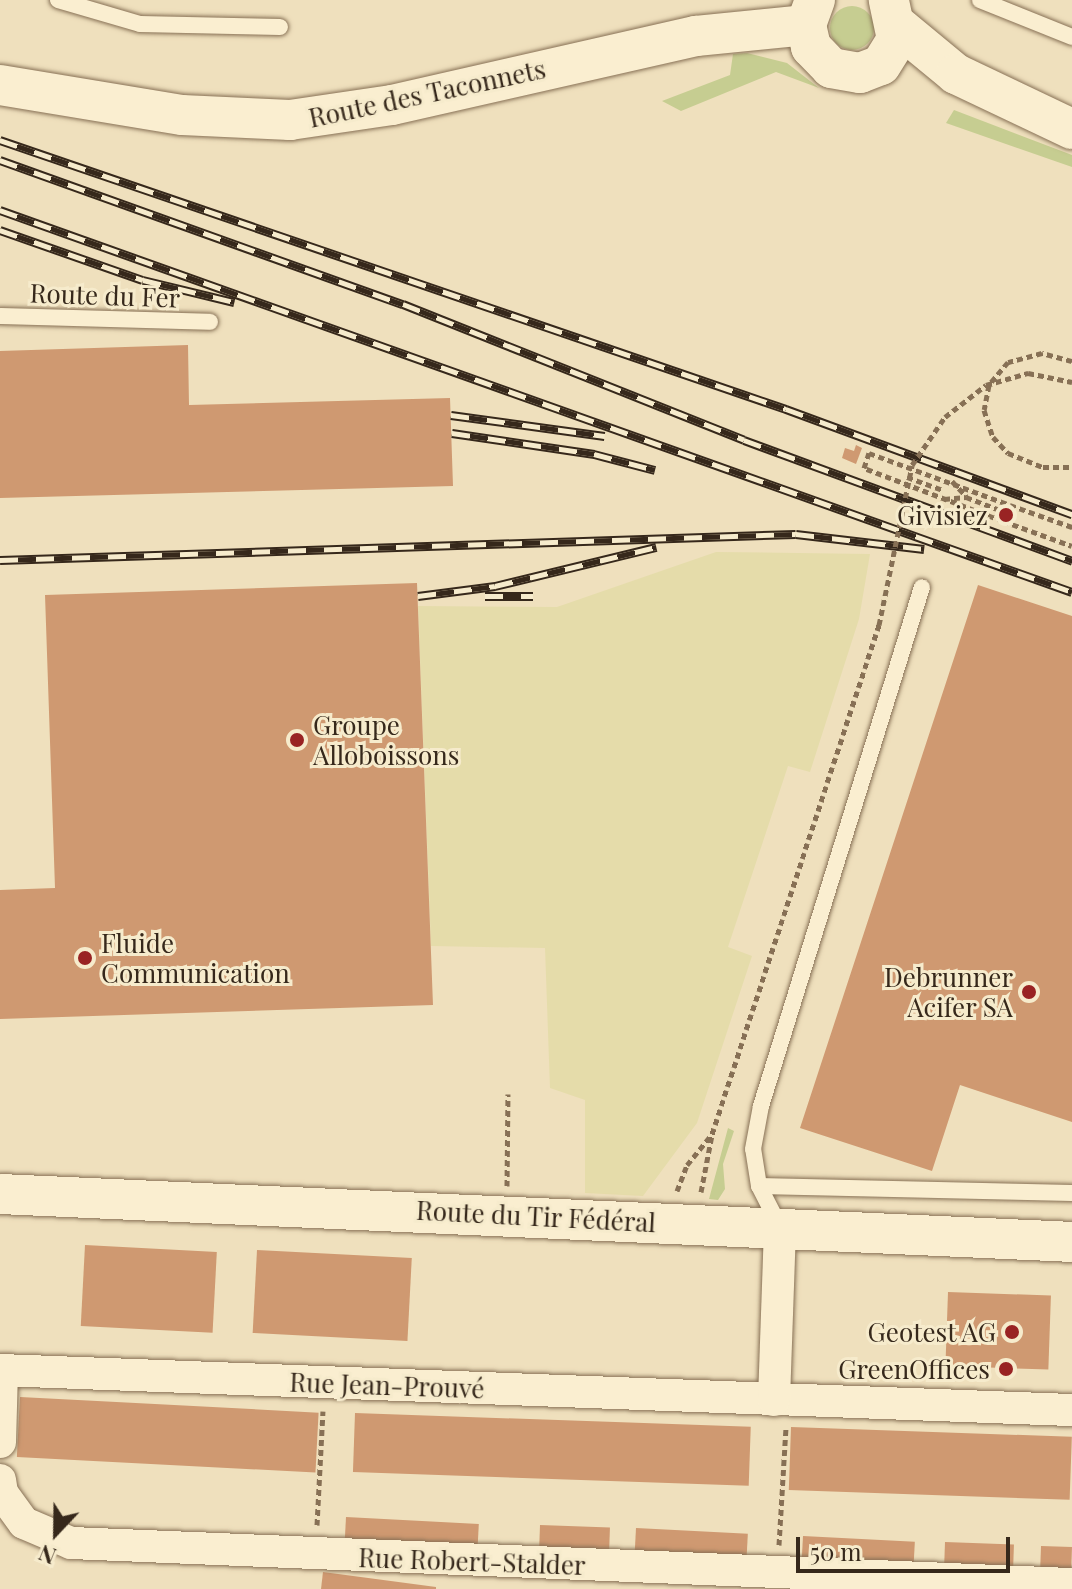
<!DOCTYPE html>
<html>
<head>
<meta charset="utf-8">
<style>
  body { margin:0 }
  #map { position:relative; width:1072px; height:1589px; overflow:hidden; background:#efe0bd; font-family:"Playfair Display",serif }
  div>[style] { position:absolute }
  .farmland>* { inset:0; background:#e5dcaa }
  .green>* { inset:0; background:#c6cd91 }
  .round { border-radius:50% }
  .building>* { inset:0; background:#cf9971; transform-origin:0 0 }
  .path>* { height:5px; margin-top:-2.5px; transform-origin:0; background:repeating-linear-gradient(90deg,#877055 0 6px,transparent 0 10px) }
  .roads { filter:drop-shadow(0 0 2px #877055) drop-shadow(0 0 2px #877055) }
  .service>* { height:16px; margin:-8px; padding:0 8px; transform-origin:8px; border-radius:8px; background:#faeed0 }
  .minor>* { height:32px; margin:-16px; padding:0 16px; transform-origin:16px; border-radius:16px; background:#faeed0 }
  .tertiary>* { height:40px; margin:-20px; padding:0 20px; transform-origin:20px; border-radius:20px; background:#faeed0 }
  .rail>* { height:9px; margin-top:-4.5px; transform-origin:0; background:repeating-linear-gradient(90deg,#f6ebcc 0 18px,#36281b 0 36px); box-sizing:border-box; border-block:2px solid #36281b }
  .path-bridge>* { height:5px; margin-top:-2.5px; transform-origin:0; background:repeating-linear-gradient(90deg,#877055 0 6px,transparent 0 10px) }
  .dots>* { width:22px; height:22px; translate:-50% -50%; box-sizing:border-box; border:4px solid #f6ebcc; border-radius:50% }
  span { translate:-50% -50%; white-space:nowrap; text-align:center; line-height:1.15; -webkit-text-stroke:6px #f6ebcc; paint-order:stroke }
  .street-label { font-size:26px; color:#36281b }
  .poi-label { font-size:26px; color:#36281b }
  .right { translate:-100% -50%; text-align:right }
  .left { translate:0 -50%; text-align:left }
  .north { position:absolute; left:16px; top:1493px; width:80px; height:80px; -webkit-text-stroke:6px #f6ebcc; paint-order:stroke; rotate:202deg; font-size:22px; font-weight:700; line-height:32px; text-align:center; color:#36281b }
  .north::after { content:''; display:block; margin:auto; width:28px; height:36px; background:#36281b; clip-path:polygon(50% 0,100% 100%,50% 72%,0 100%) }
  .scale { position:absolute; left:796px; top:1537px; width:214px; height:36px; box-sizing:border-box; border:4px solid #36281b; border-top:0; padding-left:10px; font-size:24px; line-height:28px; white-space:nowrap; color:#36281b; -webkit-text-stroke:6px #f6ebcc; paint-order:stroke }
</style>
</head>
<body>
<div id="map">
  <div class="farmland">
    <i style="clip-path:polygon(716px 552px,870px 554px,859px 619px,810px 772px,788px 766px,728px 947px,752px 956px,697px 1123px,643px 1196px,585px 1193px,585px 1100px,550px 1088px,545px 948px,431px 946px,418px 606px,557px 607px)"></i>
  </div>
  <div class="green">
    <i class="round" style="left:830px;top:6px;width:44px;height:44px"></i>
    <i style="clip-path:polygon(747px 53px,787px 63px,819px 88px,776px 72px,681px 111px,662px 101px,730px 75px,733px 54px)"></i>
    <i style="clip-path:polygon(954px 110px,1072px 155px,1072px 167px,946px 123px)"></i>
    <i style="clip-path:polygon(728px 1128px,734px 1131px,723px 1164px,725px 1189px,718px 1200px,709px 1199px)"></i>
  </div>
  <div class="building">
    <i style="clip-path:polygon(188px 345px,189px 405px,450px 398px,453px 486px,0 498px,0 351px)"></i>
    <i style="clip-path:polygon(856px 445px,862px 448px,856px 464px,842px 458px,845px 448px,854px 451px)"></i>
    <i style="clip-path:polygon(417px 583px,433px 1005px,0 1019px,0 890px,55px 888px,45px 595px)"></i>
    <i style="clip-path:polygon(978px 585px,1072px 616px,1072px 1122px,960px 1085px,932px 1171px,800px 1128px)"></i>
    <i style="left:85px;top:1245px;width:132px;height:81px;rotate:3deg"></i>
    <i style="left:257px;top:1250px;width:155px;height:83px;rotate:3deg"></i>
    <i style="left:948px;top:1292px;width:103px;height:74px;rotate:2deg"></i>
    <i style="left:20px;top:1397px;width:299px;height:60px;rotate:3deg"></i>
    <i style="left:355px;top:1413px;width:396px;height:59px;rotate:2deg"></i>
    <i style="left:791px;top:1427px;width:281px;height:63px;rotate:2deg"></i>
    <i style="left:346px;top:1517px;width:133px;height:24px;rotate:3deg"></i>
    <i style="left:540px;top:1525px;width:70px;height:24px;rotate:2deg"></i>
    <i style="left:636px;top:1528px;width:112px;height:24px;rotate:3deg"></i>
    <i style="left:803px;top:1536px;width:112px;height:24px;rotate:3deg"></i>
    <i style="left:945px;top:1542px;width:69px;height:23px;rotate:2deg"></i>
    <i style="left:1041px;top:1546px;width:31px;height:24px;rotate:2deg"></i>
    <i style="clip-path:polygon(323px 1572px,436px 1587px,436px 1589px,321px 1589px)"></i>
  </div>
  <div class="path">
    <i style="left:1072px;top:361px;width:31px;rotate:-165deg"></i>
    <i style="left:1042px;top:353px;width:35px;rotate:165deg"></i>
    <i style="left:1008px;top:362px;width:30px;rotate:130deg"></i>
    <i style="left:989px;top:385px;width:25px;rotate:101deg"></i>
    <i style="left:984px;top:410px;width:28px;rotate:72deg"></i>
    <i style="left:993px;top:437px;width:22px;rotate:47deg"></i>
    <i style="left:1008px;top:453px;width:38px;rotate:22deg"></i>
    <i style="left:1043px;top:467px;width:29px"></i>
    <i style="left:907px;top:477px;width:37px;rotate:20deg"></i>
    <i style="left:966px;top:497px;width:40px;rotate:21deg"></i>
    <i style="left:1003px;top:511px;width:9px;rotate:-41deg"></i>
    <i style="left:1010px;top:505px;width:66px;rotate:19.5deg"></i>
    <i style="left:1003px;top:511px;width:10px;rotate:90deg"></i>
    <i style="left:1003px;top:521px;width:73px;rotate:19.9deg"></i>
    <i style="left:1003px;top:521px;width:149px;rotate:-159.1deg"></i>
    <i style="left:864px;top:468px;width:16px;rotate:-72deg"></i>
    <i style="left:869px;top:453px;width:150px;rotate:20.2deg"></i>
    <i style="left:507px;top:1186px;width:92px;rotate:-89.4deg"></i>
    <i style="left:677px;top:1191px;width:28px;rotate:-69deg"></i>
    <i style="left:687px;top:1165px;width:40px;rotate:-51deg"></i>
    <i style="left:701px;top:1192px;width:58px;rotate:-79.1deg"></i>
    <i style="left:317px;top:1525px;width:114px;rotate:-87deg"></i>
    <i style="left:779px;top:1545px;width:118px;rotate:-86.6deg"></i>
  </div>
  <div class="roads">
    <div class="service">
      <i style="left:58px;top:0;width:85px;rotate:16.3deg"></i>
      <i style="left:140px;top:24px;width:140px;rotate:1.2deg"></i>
      <i style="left:980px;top:0;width:99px;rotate:21.9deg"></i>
      <i style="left:0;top:316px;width:210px;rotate:1.6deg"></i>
      <i style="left:759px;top:1186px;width:313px;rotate:1.3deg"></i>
      <i style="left:779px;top:1225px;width:44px;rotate:-117.1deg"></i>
      <i style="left:759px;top:1186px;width:37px;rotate:-99deg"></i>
      <i style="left:753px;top:1149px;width:44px;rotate:-79.5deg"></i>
      <i style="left:761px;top:1106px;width:543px;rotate:-72.77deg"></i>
    </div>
    <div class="minor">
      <i style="left:0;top:1370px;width:1073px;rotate:2.14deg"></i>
      <i style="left:774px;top:1400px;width:174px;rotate:-88deg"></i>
      <i style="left:0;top:1442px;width:72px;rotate:-88.4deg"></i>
      <i style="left:0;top:1480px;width:13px;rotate:81deg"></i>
      <i style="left:2px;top:1493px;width:37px;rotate:54deg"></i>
      <i style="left:24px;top:1523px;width:51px;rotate:23.1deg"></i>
      <i style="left:71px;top:1543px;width:1002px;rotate:2.35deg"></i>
    </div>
    <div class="tertiary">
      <i style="left:815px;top:0;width:27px;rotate:110deg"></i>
      <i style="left:806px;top:25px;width:23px;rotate:77deg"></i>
      <i style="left:811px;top:47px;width:29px;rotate:46deg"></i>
      <i style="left:831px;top:68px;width:29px;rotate:10deg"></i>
      <i style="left:860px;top:73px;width:22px;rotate:-21deg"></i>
      <i style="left:881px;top:65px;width:31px;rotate:-58deg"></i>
      <i style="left:897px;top:39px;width:40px;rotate:-102deg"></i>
      <i style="left:899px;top:27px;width:74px;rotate:39.5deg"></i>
      <i style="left:956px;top:74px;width:128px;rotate:25.4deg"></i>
      <i style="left:0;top:85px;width:184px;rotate:9.4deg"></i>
      <i style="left:182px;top:115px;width:108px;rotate:2.7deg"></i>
      <i style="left:290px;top:120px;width:103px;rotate:-8.4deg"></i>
      <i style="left:392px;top:105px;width:312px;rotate:-12.8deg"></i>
      <i style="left:696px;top:36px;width:111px;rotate:-5.7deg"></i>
      <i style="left:0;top:1194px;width:1073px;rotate:2.56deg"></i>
    </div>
  </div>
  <div class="rail">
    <i style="left:0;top:140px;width:831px;rotate:18.89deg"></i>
    <i style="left:786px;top:409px;width:305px;rotate:20.2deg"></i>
    <i style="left:0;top:160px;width:428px;rotate:19.7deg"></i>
    <i style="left:403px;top:304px;width:367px;rotate:21.7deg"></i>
    <i style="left:744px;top:440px;width:350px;rotate:20.2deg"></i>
    <i style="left:0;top:210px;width:1138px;rotate:19.61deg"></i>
    <i style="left:0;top:230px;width:151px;rotate:19.3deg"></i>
    <i style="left:143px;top:280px;width:94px;rotate:13.6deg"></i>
    <i style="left:451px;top:415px;width:155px;rotate:7.8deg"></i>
    <i style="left:452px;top:433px;width:144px;rotate:8.4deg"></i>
    <i style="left:594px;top:454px;width:63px;rotate:14.7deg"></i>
    <i style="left:0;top:560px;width:796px;rotate:-1.87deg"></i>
    <i style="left:796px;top:534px;width:129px;rotate:6.7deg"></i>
    <i style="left:418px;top:596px;width:78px;rotate:-7.4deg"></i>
    <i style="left:495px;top:586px;width:166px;rotate:-13.6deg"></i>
    <i style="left:485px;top:596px;width:48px"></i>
  </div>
  <div class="path-bridge">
    <i style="left:952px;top:481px;width:21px;rotate:47deg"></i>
    <i style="left:944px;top:499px;width:22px;rotate:-5deg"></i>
    <i style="left:712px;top:1134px;width:536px;rotate:-71.84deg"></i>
    <i style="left:879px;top:625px;width:163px;rotate:-78.3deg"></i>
    <i style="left:912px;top:465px;width:58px;rotate:-55.5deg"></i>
    <i style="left:945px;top:417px;width:52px;rotate:-38deg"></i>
    <i style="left:986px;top:385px;width:44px;rotate:-15.9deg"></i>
    <i style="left:1028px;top:373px;width:45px;rotate:11.6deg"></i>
  </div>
  <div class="dots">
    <i style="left:1006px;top:515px;background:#992323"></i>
    <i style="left:297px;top:740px;background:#992323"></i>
    <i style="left:85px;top:958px;background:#992323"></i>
    <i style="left:1029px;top:992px;background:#992323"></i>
    <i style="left:1012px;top:1332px;background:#992323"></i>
    <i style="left:1006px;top:1369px;background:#992323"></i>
  </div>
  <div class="street-label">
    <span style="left:427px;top:93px;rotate:-12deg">Route des Taconnets</span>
    <span style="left:105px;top:295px;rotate:2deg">Route du Fer</span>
    <span style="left:536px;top:1216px;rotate:3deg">Route du Tir Fédéral</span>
    <span style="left:387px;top:1385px;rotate:2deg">Rue Jean-Prouvé</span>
    <span style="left:472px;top:1561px;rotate:2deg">Rue Robert-Stalder</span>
  </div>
  <div class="poi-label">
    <span class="right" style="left:988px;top:515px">Givisiez</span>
    <span class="left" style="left:313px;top:740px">Groupe<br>Alloboissons</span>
    <span class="left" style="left:101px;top:958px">Fluide<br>Communication</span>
    <span class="right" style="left:1013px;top:992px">Debrunner<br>Acifer SA</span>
    <span class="right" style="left:996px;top:1332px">Geotest AG</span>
    <span class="right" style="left:990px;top:1369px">GreenOffices</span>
  </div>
  <div class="north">N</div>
  <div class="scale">50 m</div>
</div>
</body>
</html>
